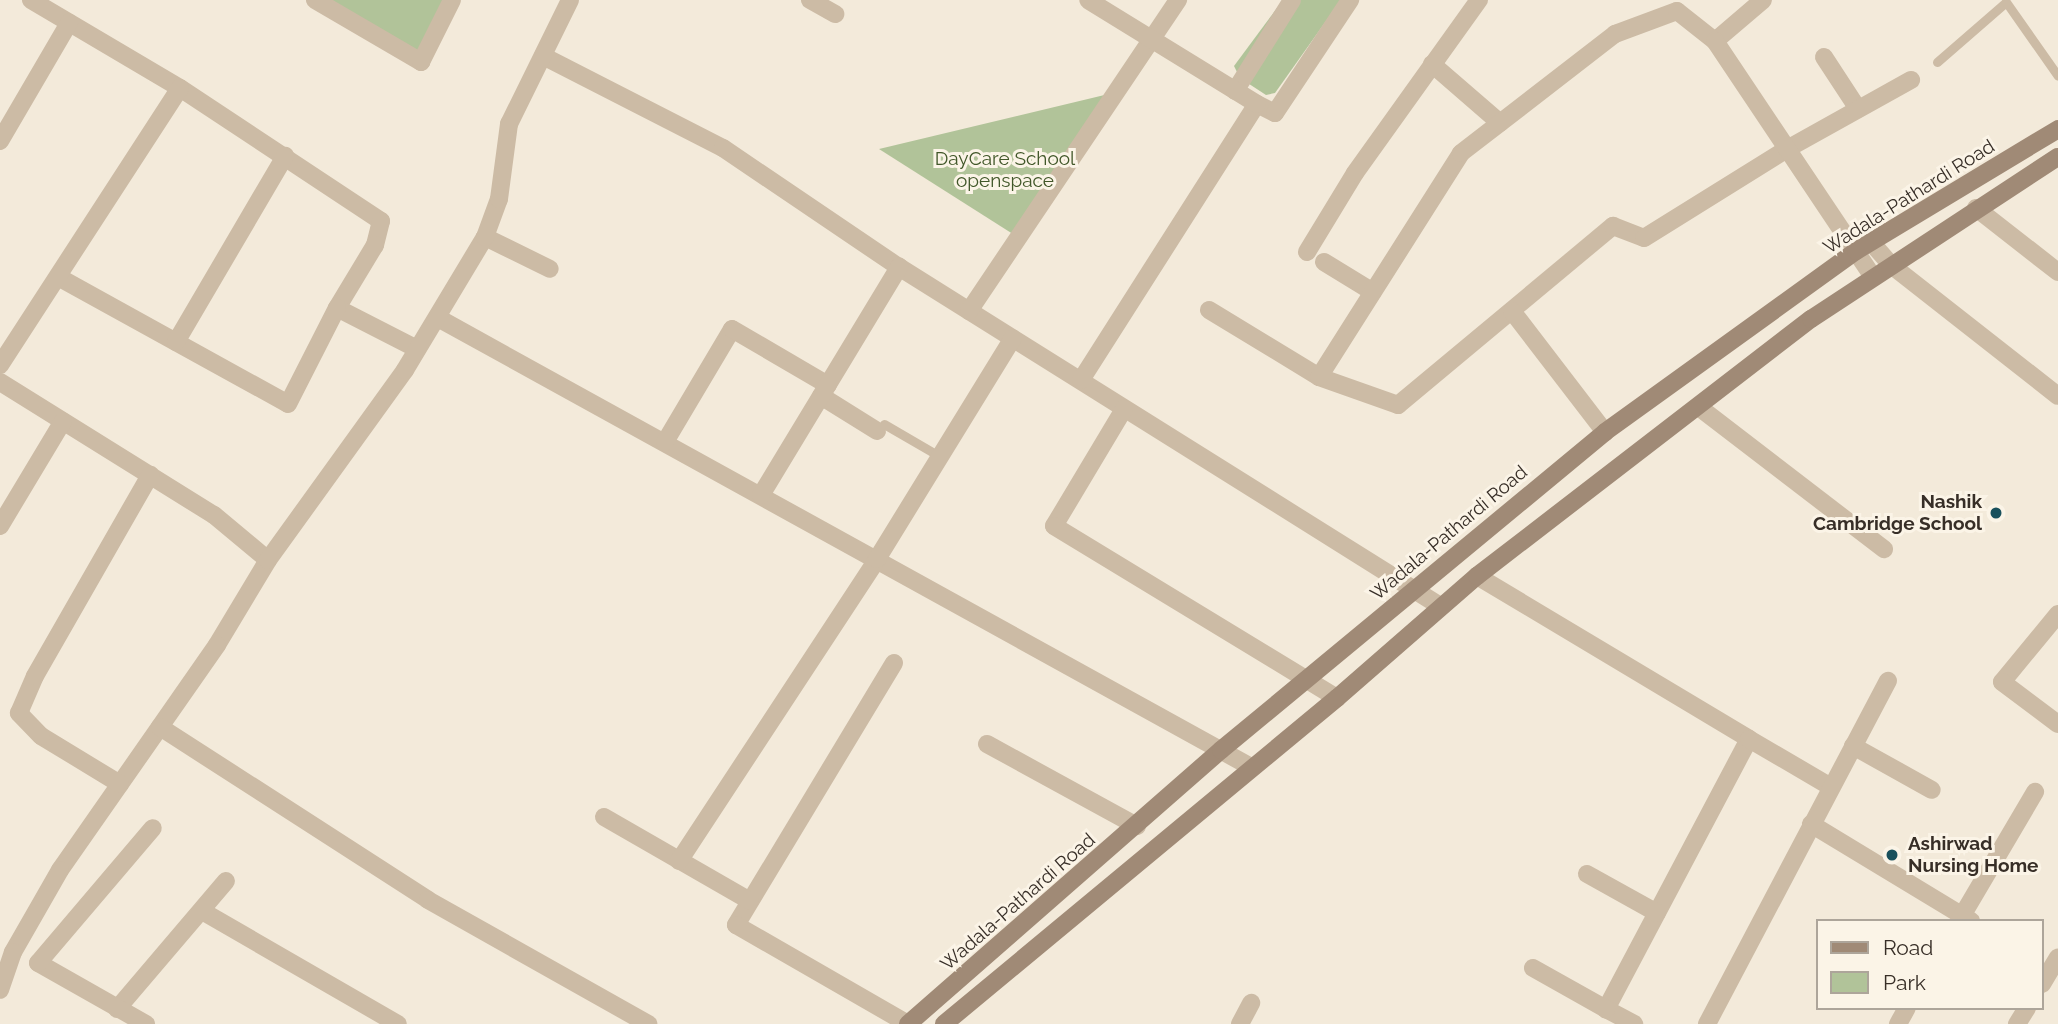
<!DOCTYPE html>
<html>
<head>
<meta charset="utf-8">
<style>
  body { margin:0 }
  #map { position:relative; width:2058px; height:1024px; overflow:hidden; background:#f3eada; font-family:Raleway,sans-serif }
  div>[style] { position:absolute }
  .green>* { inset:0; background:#b1c399 }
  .service>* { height:9px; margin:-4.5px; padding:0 4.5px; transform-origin:4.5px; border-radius:4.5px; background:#ccbba5 }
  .minor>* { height:18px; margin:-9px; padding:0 9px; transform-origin:9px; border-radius:9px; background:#ccbba5 }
  .secondary>* { height:18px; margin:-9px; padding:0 9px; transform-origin:9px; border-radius:9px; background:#a08a76 }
  .dots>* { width:19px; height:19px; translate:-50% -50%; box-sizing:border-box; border:4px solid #fbf4e7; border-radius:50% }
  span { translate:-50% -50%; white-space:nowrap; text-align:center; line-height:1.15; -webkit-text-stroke:6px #fbf4e7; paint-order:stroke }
  .park-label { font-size:19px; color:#415729 }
  .street-label { font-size:19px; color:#372e27 }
  .poi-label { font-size:19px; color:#372e27; font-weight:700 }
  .right { translate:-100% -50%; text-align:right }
  .left { translate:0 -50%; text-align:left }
  .legend { position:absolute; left:1816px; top:919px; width:228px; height:91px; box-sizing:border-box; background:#fbf4e7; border:2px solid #ada59a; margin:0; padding:9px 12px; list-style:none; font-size:21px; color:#372e27 }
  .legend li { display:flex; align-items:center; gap:14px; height:35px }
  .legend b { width:35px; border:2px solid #ada59a }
</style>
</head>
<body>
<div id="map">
  <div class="green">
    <i style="clip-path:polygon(317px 0,450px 0,421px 62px)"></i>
    <i style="clip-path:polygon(1283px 0,1341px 0,1275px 93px,1266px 95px,1240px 78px,1234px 66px)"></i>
    <i style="clip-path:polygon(1117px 92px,1019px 238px,879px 149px)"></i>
  </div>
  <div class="service">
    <i style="left:1937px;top:62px;width:91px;rotate:-41deg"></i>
    <i style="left:2006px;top:2px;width:90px;rotate:54.9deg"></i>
    <i style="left:884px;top:424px;width:64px;rotate:30.2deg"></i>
  </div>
  <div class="minor">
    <i style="left:31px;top:0;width:173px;rotate:30.6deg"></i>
    <i style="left:180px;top:88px;width:241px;rotate:33.5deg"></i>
    <i style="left:381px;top:221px;width:25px;rotate:104deg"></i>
    <i style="left:375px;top:245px;width:74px;rotate:121.1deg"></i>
    <i style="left:337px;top:308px;width:90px;rotate:27.1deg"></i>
    <i style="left:315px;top:0;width:123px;rotate:30.3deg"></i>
    <i style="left:421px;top:62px;width:69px;rotate:-63.4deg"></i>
    <i style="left:810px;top:0;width:29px;rotate:29deg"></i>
    <i style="left:1715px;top:41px;width:63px;rotate:-40.5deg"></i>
    <i style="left:543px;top:56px;width:202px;rotate:27.1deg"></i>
    <i style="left:723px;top:148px;width:212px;rotate:34.1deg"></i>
    <i style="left:899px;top:267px;width:638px;rotate:32.07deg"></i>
    <i style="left:1824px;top:57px;width:62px;rotate:56.8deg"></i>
    <i style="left:1432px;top:64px;width:90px;rotate:40.9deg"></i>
    <i style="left:1235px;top:91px;width:107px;rotate:-57.9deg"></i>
    <i style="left:1257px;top:104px;width:20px;rotate:27deg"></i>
    <i style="left:1275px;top:113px;width:136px;rotate:-56.4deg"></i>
    <i style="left:0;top:141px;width:137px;rotate:-59.7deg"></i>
    <i style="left:1976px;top:208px;width:104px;rotate:38deg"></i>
    <i style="left:485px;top:237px;width:72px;rotate:26.2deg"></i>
    <i style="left:1871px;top:242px;width:30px;rotate:49deg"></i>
    <i style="left:1891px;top:265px;width:212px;rotate:38.1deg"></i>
    <i style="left:1307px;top:252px;width:92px;rotate:-58.7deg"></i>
    <i style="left:1355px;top:173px;width:213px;rotate:-54.4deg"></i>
    <i style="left:1324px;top:262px;width:57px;rotate:31.5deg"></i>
    <i style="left:60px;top:278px;width:260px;rotate:28.9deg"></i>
    <i style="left:288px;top:404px;width:108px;rotate:-63deg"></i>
    <i style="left:1209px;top:310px;width:129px;rotate:31.3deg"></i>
    <i style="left:1319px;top:377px;width:84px;rotate:19.5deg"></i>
    <i style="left:1398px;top:405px;width:280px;rotate:-39.8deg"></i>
    <i style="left:1613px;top:226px;width:33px;rotate:21deg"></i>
    <i style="left:1644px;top:238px;width:168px;rotate:-31.9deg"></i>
    <i style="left:1787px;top:149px;width:142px;rotate:-29.1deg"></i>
    <i style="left:969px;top:311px;width:375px;rotate:-56.1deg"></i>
    <i style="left:1512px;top:311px;width:153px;rotate:52.5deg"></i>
    <i style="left:438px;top:318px;width:929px;rotate:28.91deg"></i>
    <i style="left:176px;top:342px;width:216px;rotate:-59.6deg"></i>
    <i style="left:0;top:365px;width:330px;rotate:-57deg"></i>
    <i style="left:1319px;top:377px;width:265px;rotate:-57.6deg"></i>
    <i style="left:1461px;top:153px;width:195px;rotate:-37.7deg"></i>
    <i style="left:1615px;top:34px;width:66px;rotate:-20.4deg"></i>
    <i style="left:1677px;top:11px;width:48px;rotate:38.3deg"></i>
    <i style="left:1715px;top:41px;width:284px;rotate:56.2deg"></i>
    <i style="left:1081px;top:380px;width:327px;rotate:-57.5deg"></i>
    <i style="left:1257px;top:104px;width:198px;rotate:-148.4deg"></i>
    <i style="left:0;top:382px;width:252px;rotate:31.9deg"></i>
    <i style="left:214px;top:515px;width:70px;rotate:39.8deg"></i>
    <i style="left:268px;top:560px;width:99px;rotate:121deg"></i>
    <i style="left:217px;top:645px;width:274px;rotate:124.9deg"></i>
    <i style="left:60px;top:870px;width:95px;rotate:119.8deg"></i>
    <i style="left:13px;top:952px;width:40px;rotate:108.9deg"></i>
    <i style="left:821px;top:396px;width:66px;rotate:32deg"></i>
    <i style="left:1700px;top:408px;width:232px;rotate:37.5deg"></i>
    <i style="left:1124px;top:409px;width:136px;rotate:120.9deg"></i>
    <i style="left:1054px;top:526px;width:331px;rotate:31.3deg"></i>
    <i style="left:665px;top:442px;width:131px;rotate:-59.3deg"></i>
    <i style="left:732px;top:329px;width:111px;rotate:30.3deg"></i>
    <i style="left:761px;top:495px;width:267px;rotate:-58.8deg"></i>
    <i style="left:0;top:526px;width:122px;rotate:-59deg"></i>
    <i style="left:268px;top:560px;width:234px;rotate:-54.2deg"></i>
    <i style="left:405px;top:370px;width:155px;rotate:-59deg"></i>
    <i style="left:485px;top:237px;width:40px;rotate:-69.8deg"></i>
    <i style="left:499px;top:199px;width:76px;rotate:-82.4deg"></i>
    <i style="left:509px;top:124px;width:138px;rotate:-63.8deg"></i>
    <i style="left:1477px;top:576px;width:317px;rotate:30.9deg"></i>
    <i style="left:1749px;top:739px;width:306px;rotate:117.9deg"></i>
    <i style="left:1606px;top:1009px;width:32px;rotate:28deg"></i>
    <i style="left:2058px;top:614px;width:88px;rotate:129.5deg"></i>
    <i style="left:2002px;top:682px;width:70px;rotate:36.9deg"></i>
    <i style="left:894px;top:663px;width:306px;rotate:121.1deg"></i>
    <i style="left:736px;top:925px;width:198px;rotate:29.9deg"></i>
    <i style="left:160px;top:727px;width:319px;rotate:32.8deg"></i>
    <i style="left:428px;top:900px;width:253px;rotate:29.4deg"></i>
    <i style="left:1749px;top:739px;width:95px;rotate:30.3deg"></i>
    <i style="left:987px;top:744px;width:171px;rotate:28.7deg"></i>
    <i style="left:1853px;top:746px;width:90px;rotate:29.1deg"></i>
    <i style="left:120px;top:784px;width:92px;rotate:-148.7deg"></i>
    <i style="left:41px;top:736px;width:32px;rotate:-134deg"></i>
    <i style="left:19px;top:713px;width:40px;rotate:-66.6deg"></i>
    <i style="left:35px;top:676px;width:232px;rotate:-60.2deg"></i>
    <i style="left:604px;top:817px;width:168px;rotate:29.9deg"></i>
    <i style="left:1811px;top:824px;width:187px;rotate:31.2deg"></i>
    <i style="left:679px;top:861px;width:361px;rotate:-56.7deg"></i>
    <i style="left:877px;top:559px;width:259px;rotate:-58.4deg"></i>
    <i style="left:1587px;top:874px;width:80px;rotate:29.1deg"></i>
    <i style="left:202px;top:911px;width:226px;rotate:30deg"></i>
    <i style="left:1959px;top:921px;width:150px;rotate:-59.5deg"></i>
    <i style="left:1533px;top:968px;width:84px;rotate:29.3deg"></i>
    <i style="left:2042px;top:984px;width:31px;rotate:-59deg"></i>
    <i style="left:117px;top:1009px;width:168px;rotate:-49.6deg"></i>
    <i style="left:146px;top:1024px;width:124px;rotate:-150.5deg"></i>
    <i style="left:38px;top:963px;width:177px;rotate:-49.6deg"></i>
    <i style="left:1240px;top:1024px;width:24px;rotate:-62deg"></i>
    <i style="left:1707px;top:1024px;width:388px;rotate:-62.2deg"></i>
    <i style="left:1898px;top:1024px;width:18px;rotate:-61deg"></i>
    <i style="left:2017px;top:1024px;width:19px;rotate:-58deg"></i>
  </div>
  <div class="secondary">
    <i style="left:908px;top:1024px;width:416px;rotate:-41.2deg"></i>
    <i style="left:1221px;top:750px;width:499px;rotate:-39.6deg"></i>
    <i style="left:1605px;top:432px;width:309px;rotate:-35.8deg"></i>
    <i style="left:1856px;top:251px;width:236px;rotate:-31.1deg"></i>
    <i style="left:944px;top:1024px;width:511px;rotate:-39.68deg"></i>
    <i style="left:1337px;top:698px;width:186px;rotate:-41.1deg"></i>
    <i style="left:1477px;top:576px;width:421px;rotate:-37.6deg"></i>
    <i style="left:1811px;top:319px;width:295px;rotate:-33.3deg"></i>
  </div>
  <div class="dots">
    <i style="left:1996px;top:513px;background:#19505c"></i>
    <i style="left:1892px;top:855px;background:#19505c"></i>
  </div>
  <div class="park-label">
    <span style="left:1005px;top:170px">DayCare School<br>openspace</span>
  </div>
  <div class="street-label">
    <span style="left:1909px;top:197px;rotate:-32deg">Wadala-Pathardi Road</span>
    <span style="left:1449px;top:533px;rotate:-40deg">Wadala-Pathardi Road</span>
    <span style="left:1018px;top:902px;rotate:-41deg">Wadala-Pathardi Road</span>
  </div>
  <div class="poi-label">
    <span class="right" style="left:1982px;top:513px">Nashik<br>Cambridge School</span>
    <span class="left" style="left:1908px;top:855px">Ashirwad<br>Nursing Home</span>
  </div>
  <ul class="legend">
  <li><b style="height:9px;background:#a08a76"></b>Road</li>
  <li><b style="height:19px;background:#b1c399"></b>Park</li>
  </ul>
</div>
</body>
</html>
